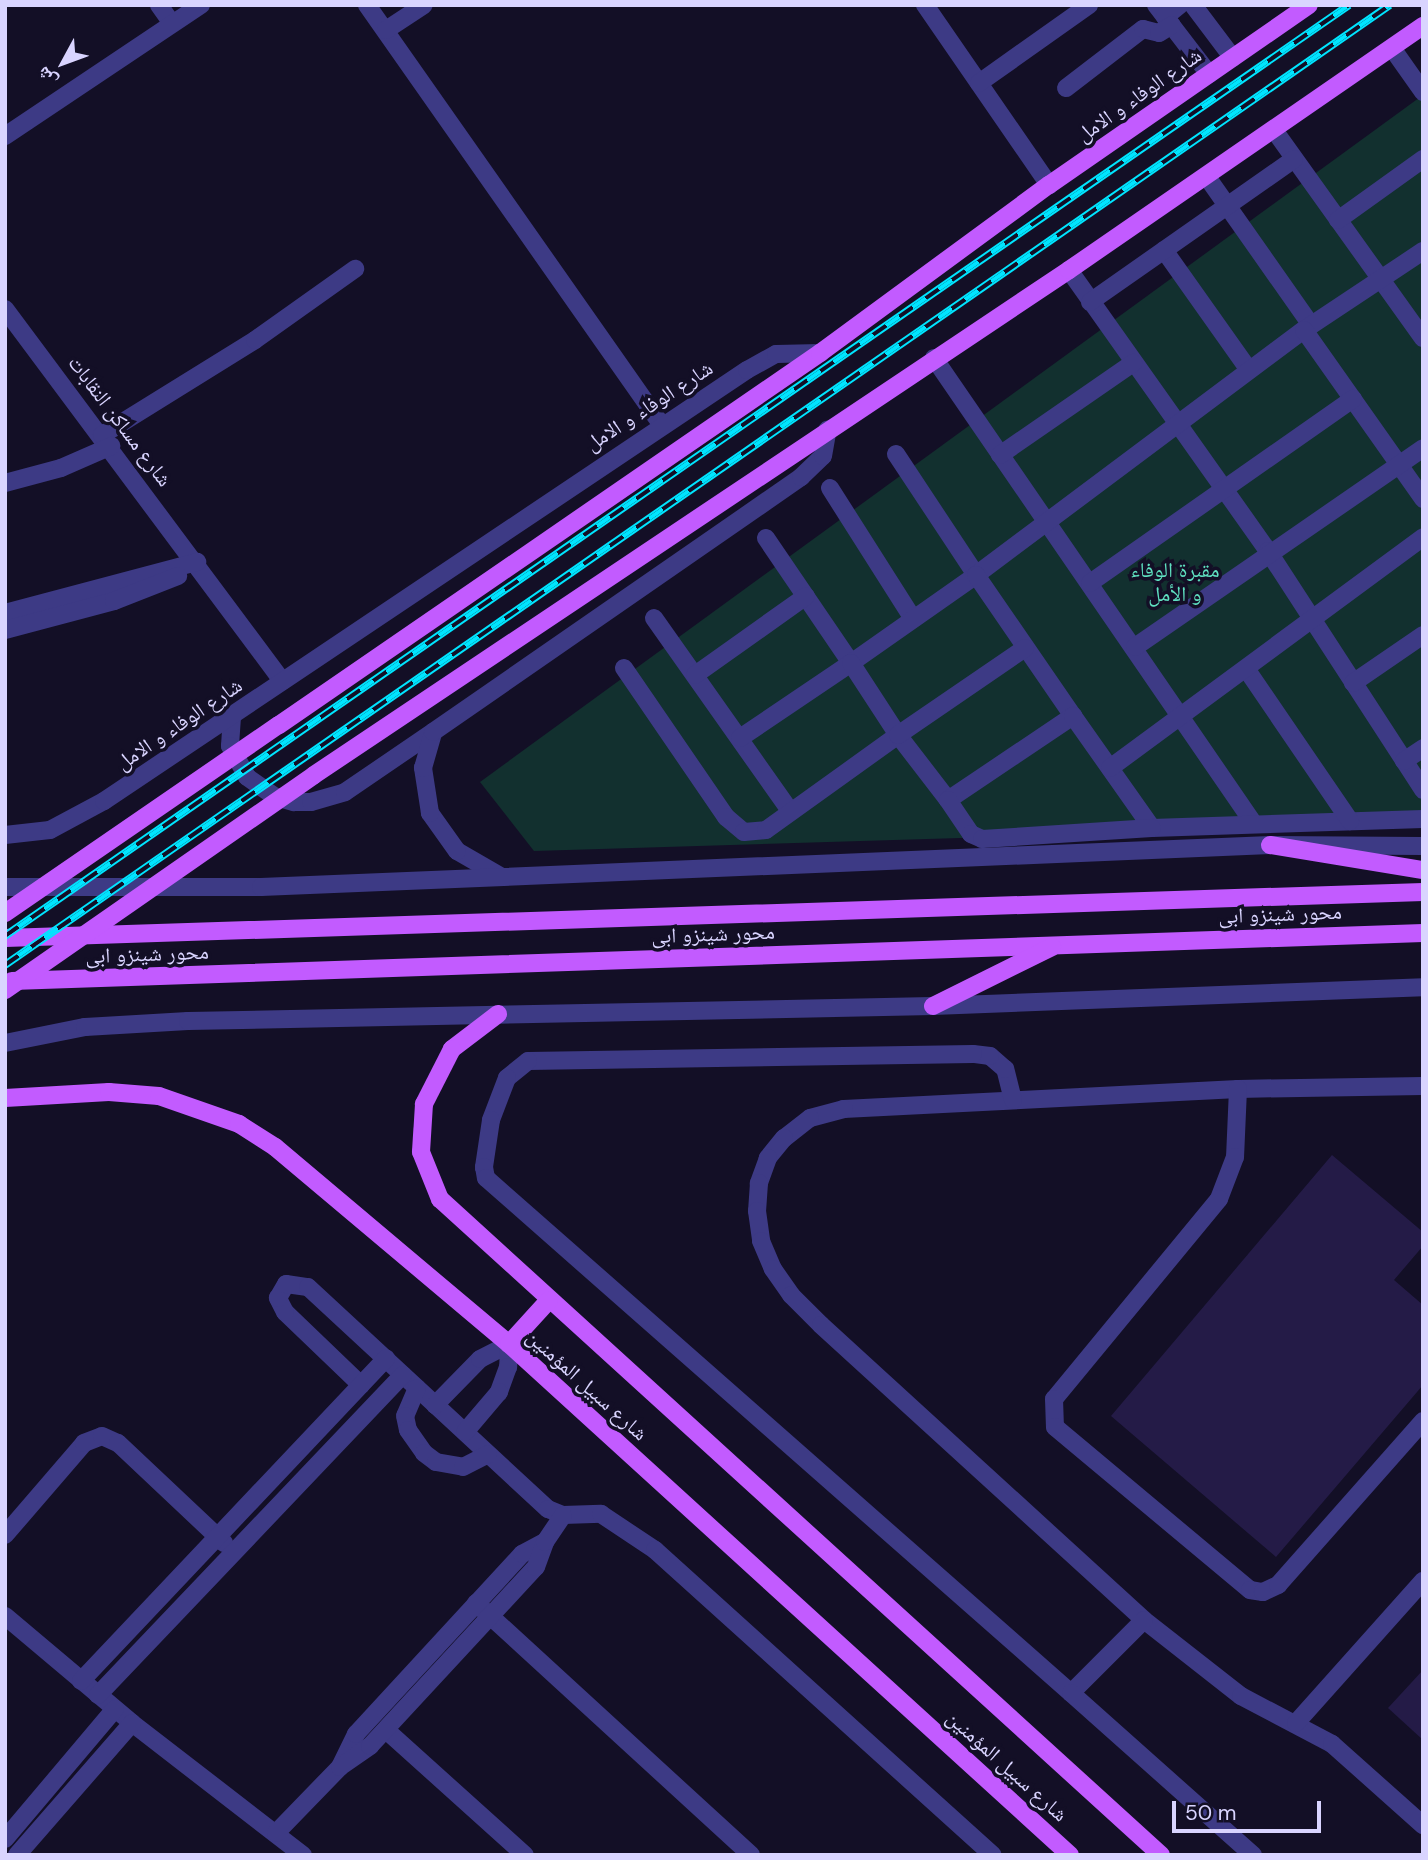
<!DOCTYPE html>
<html>
<head>
<meta charset="utf-8">
<style>
  body { margin:0 }
  #map { position:relative; width:1428px; height:1860px; overflow:hidden; background:#130f26; font-family:"DM Sans","Noto Naskh Arabic",sans-serif }
  div>[style] { position:absolute }
  .green>* { inset:0; background:#12302f }
  .building>* { inset:0; background:#241b47 }
  .minor>* { height:18px; margin:-9px; padding:0 9px; transform-origin:9px; border-radius:9px; background:#3d3a85 }
  .major>* { height:18px; margin:-9px; padding:0 9px; transform-origin:9px; border-radius:9px; background:#c25bff }
  .rail>* { height:8px; margin-top:-4px; transform-origin:0; background:repeating-linear-gradient(90deg,#130f26 0 16px,#00e5ff 0 32px); box-sizing:border-box; border-block:2px solid #00e5ff }
  .major-bridge>* { height:18px; margin:-9px; padding:0 9px; transform-origin:9px; border-radius:9px; background:#c25bff }
  span { translate:-50% -50%; white-space:nowrap; text-align:center; line-height:1.15; -webkit-text-stroke:7px #130f26; paint-order:stroke }
  .street-label { font-size:21px; color:#d9d4ff }
  .park-label { font-size:21px; color:#5fe0c0 }
  .frame { position:absolute; inset:0; border:7px solid #d9d4ff; pointer-events:none }
  .north { position:absolute; left:28px; top:28px; width:70px; height:70px; -webkit-text-stroke:5px #130f26; paint-order:stroke; rotate:229deg; font-size:19px; font-weight:700; line-height:28px; text-align:center; color:#d9d4ff }
  .north::after { content:''; display:block; margin:auto; width:24px; height:32px; background:#d9d4ff; clip-path:polygon(50% 0,100% 100%,50% 72%,0 100%) }
  .scale { position:absolute; left:1172px; top:1801px; width:149px; height:32px; box-sizing:border-box; border:4px solid #d9d4ff; border-top:0; padding-left:9px; font-size:21px; line-height:24px; white-space:nowrap; color:#d9d4ff; -webkit-text-stroke:5px #130f26; paint-order:stroke }
</style>
</head>
<body>
<div id="map">
  <div class="green">
    <i style="clip-path:polygon(1423px 95px,1423px 824px,534px 851px,480px 782px)"></i>
  </div>
  <div class="building">
    <i style="clip-path:polygon(1332px 1155px,1423px 1232px,1423px 1246px,1394px 1280px,1423px 1305px,1423px 1385px,1276px 1557px,1111px 1416px)"></i>
    <i style="clip-path:polygon(1423px 1670px,1423px 1740px,1388px 1708px)"></i>
  </div>
  <div class="minor">
    <i style="left:159px;top:5px;width:21px;rotate:55deg"></i>
    <i style="left:367px;top:5px;width:512px;rotate:54.94deg"></i>
    <i style="left:925px;top:5px;width:219px;rotate:55.4deg"></i>
    <i style="left:1156px;top:5px;width:87px;rotate:52.5deg"></i>
    <i style="left:1193px;top:5px;width:66px;rotate:53deg"></i>
    <i style="left:1165px;top:17px;width:19px;rotate:-39deg"></i>
    <i style="left:386px;top:30px;width:45px;rotate:-33.3deg"></i>
    <i style="left:1392px;top:48px;width:54px;rotate:54.8deg"></i>
    <i style="left:979px;top:83px;width:135px;rotate:-35.3deg"></i>
    <i style="left:1066px;top:88px;width:97px;rotate:-37.5deg"></i>
    <i style="left:1143px;top:29px;width:16px;rotate:14deg"></i>
    <i style="left:1159px;top:33px;width:15px;rotate:-32deg"></i>
    <i style="left:1274px;top:130px;width:256px;rotate:54.4deg"></i>
    <i style="left:5px;top:136px;width:236px;rotate:-33.8deg"></i>
    <i style="left:1207px;top:177px;width:181px;rotate:54.9deg"></i>
    <i style="left:1338px;top:220px;width:105px;rotate:-35.7deg"></i>
    <i style="left:1164px;top:250px;width:147px;rotate:54.7deg"></i>
    <i style="left:1069px;top:270px;width:344px;rotate:54.7deg"></i>
    <i style="left:1268px;top:551px;width:285px;rotate:57deg"></i>
    <i style="left:1090px;top:302px;width:249px;rotate:-35deg"></i>
    <i style="left:5px;top:309px;width:464px;rotate:53.3deg"></i>
    <i style="left:1304px;top:330px;width:143px;rotate:-33.6deg"></i>
    <i style="left:934px;top:358px;width:565px;rotate:55.52deg"></i>
    <i style="left:102px;top:435px;width:180px;rotate:-31.8deg"></i>
    <i style="left:255px;top:340px;width:123px;rotate:-35.4deg"></i>
    <i style="left:896px;top:454px;width:145px;rotate:56.5deg"></i>
    <i style="left:976px;top:575px;width:409px;rotate:-36.8deg"></i>
    <i style="left:1304px;top:330px;width:207px;rotate:54.8deg"></i>
    <i style="left:1000px;top:455px;width:162px;rotate:-34.7deg"></i>
    <i style="left:5px;top:483px;width:58px;rotate:-15deg"></i>
    <i style="left:61px;top:468px;width:55px;rotate:-23.7deg"></i>
    <i style="left:830px;top:488px;width:155px;rotate:57.6deg"></i>
    <i style="left:766px;top:538px;width:151px;rotate:55.8deg"></i>
    <i style="left:851px;top:663px;width:153px;rotate:-35.1deg"></i>
    <i style="left:976px;top:575px;width:171px;rotate:55.5deg"></i>
    <i style="left:1090px;top:583px;width:321px;rotate:-35deg"></i>
    <i style="left:5px;top:613px;width:199px;rotate:-14.9deg"></i>
    <i style="left:654px;top:618px;width:237px;rotate:54.8deg"></i>
    <i style="left:5px;top:630px;width:113px;rotate:-14.9deg"></i>
    <i style="left:114px;top:601px;width:69px;rotate:-21.3deg"></i>
    <i style="left:1135px;top:647px;width:350px;rotate:-34.6deg"></i>
    <i style="left:624px;top:668px;width:181px;rotate:55.6deg"></i>
    <i style="left:726px;top:817px;width:23px;rotate:40deg"></i>
    <i style="left:744px;top:832px;width:22px;rotate:-5deg"></i>
    <i style="left:766px;top:830px;width:163px;rotate:-35.7deg"></i>
    <i style="left:898px;top:735px;width:82px;rotate:52.4deg"></i>
    <i style="left:948px;top:800px;width:151px;rotate:-33.9deg"></i>
    <i style="left:1073px;top:716px;width:137px;rotate:54.8deg"></i>
    <i style="left:1152px;top:828px;width:271px;rotate:-1.9deg"></i>
    <i style="left:1247px;top:670px;width:183px;rotate:55.7deg"></i>
    <i style="left:695px;top:675px;width:136px;rotate:-35.4deg"></i>
    <i style="left:1353px;top:683px;width:85px;rotate:-34.4deg"></i>
    <i style="left:232px;top:717px;width:29px;rotate:94deg"></i>
    <i style="left:230px;top:746px;width:35px;rotate:61deg"></i>
    <i style="left:247px;top:777px;width:35px;rotate:35deg"></i>
    <i style="left:276px;top:797px;width:19px;rotate:16deg"></i>
    <i style="left:294px;top:802px;width:17px"></i>
    <i style="left:311px;top:802px;width:35px;rotate:-16deg"></i>
    <i style="left:345px;top:792px;width:107px;rotate:-34.3deg"></i>
    <i style="left:740px;top:738px;width:134px;rotate:-34deg"></i>
    <i style="left:851px;top:663px;width:86px;rotate:56.9deg"></i>
    <i style="left:898px;top:735px;width:154px;rotate:-34.4deg"></i>
    <i style="left:1404px;top:761px;width:23px;rotate:-34deg"></i>
    <i style="left:1110px;top:768px;width:389px;rotate:-36.4deg"></i>
    <i style="left:948px;top:800px;width:41px;rotate:55.9deg"></i>
    <i style="left:971px;top:834px;width:12px;rotate:24deg"></i>
    <i style="left:982px;top:839px;width:170px;rotate:-3.7deg"></i>
    <i style="left:5px;top:835px;width:45px;rotate:-6.3deg"></i>
    <i style="left:50px;top:830px;width:61px;rotate:-28.2deg"></i>
    <i style="left:104px;top:801px;width:774px;rotate:-33.83deg"></i>
    <i style="left:747px;top:370px;width:33px;rotate:-29deg"></i>
    <i style="left:776px;top:354px;width:44px;rotate:-1.3deg"></i>
    <i style="left:502px;top:877px;width:52px;rotate:-150deg"></i>
    <i style="left:457px;top:851px;width:47px;rotate:-125.4deg"></i>
    <i style="left:430px;top:813px;width:46px;rotate:-98.8deg"></i>
    <i style="left:423px;top:768px;width:37px;rotate:-74deg"></i>
    <i style="left:433px;top:732px;width:448px;rotate:-34.7deg"></i>
    <i style="left:801px;top:477px;width:30px;rotate:-44deg"></i>
    <i style="left:823px;top:456px;width:27px;rotate:-80deg"></i>
    <i style="left:5px;top:887px;width:256px"></i>
    <i style="left:261px;top:887px;width:1010px;rotate:-2.38deg"></i>
    <i style="left:1270px;top:845px;width:153px;rotate:0.4deg"></i>
    <i style="left:5px;top:1043px;width:82px;rotate:-11.3deg"></i>
    <i style="left:85px;top:1027px;width:103px;rotate:-3.3deg"></i>
    <i style="left:188px;top:1021px;width:745px;rotate:-1.15deg"></i>
    <i style="left:933px;top:1006px;width:490px;rotate:-2.2deg"></i>
    <i style="left:1423px;top:1086px;width:185px;rotate:179.1deg"></i>
    <i style="left:1238px;top:1089px;width:395px;rotate:177.1deg"></i>
    <i style="left:844px;top:1109px;width:35px;rotate:165deg"></i>
    <i style="left:810px;top:1118px;width:33px;rotate:142deg"></i>
    <i style="left:784px;top:1138px;width:26px;rotate:129deg"></i>
    <i style="left:768px;top:1158px;width:27px;rotate:110deg"></i>
    <i style="left:759px;top:1183px;width:28px;rotate:94deg"></i>
    <i style="left:757px;top:1211px;width:30px;rotate:82deg"></i>
    <i style="left:761px;top:1241px;width:30px;rotate:67deg"></i>
    <i style="left:773px;top:1269px;width:32px;rotate:55deg"></i>
    <i style="left:791px;top:1295px;width:42px;rotate:45deg"></i>
    <i style="left:821px;top:1325px;width:437px;rotate:42.4deg"></i>
    <i style="left:1144px;top:1620px;width:123px;rotate:38.1deg"></i>
    <i style="left:1241px;top:1696px;width:103px;rotate:27.8deg"></i>
    <i style="left:1332px;top:1744px;width:122px;rotate:41.7deg"></i>
    <i style="left:1238px;top:1089px;width:68px;rotate:92.5deg"></i>
    <i style="left:1235px;top:1157px;width:45px;rotate:110.9deg"></i>
    <i style="left:1219px;top:1199px;width:259px;rotate:129.5deg"></i>
    <i style="left:1054px;top:1399px;width:28px;rotate:88deg"></i>
    <i style="left:1055px;top:1427px;width:254px;rotate:39.9deg"></i>
    <i style="left:1250px;top:1590px;width:13px;rotate:9deg"></i>
    <i style="left:1263px;top:1592px;width:17px;rotate:-25deg"></i>
    <i style="left:1278px;top:1585px;width:219px;rotate:-48.5deg"></i>
    <i style="left:1013px;top:1100px;width:32px;rotate:-104deg"></i>
    <i style="left:1005px;top:1069px;width:20px;rotate:-139deg"></i>
    <i style="left:990px;top:1056px;width:17px;rotate:-173deg"></i>
    <i style="left:973px;top:1054px;width:445px;rotate:179.1deg"></i>
    <i style="left:528px;top:1061px;width:27px;rotate:141deg"></i>
    <i style="left:507px;top:1078px;width:45px;rotate:110.9deg"></i>
    <i style="left:491px;top:1120px;width:48px;rotate:98.5deg"></i>
    <i style="left:484px;top:1167px;width:11px;rotate:80deg"></i>
    <i style="left:486px;top:1178px;width:779px;rotate:41.36deg"></i>
    <i style="left:1071px;top:1693px;width:103px;rotate:-45deg"></i>
    <i style="left:361px;top:1385px;width:105px;rotate:-136.2deg"></i>
    <i style="left:285px;top:1312px;width:16px;rotate:-117deg"></i>
    <i style="left:278px;top:1298px;width:16px;rotate:-60deg"></i>
    <i style="left:286px;top:1284px;width:22px;rotate:8deg"></i>
    <i style="left:308px;top:1287px;width:327px;rotate:42.8deg"></i>
    <i style="left:548px;top:1509px;width:16px;rotate:22deg"></i>
    <i style="left:563px;top:1515px;width:38px;rotate:-2deg"></i>
    <i style="left:601px;top:1514px;width:65px;rotate:33.7deg"></i>
    <i style="left:655px;top:1550px;width:455px;rotate:42.1deg"></i>
    <i style="left:417px;top:1388px;width:30px;rotate:113deg"></i>
    <i style="left:405px;top:1416px;width:14px;rotate:78deg"></i>
    <i style="left:408px;top:1430px;width:28px;rotate:55deg"></i>
    <i style="left:424px;top:1453px;width:15px;rotate:37deg"></i>
    <i style="left:436px;top:1462px;width:27px;rotate:10deg"></i>
    <i style="left:463px;top:1467px;width:28px;rotate:-27deg"></i>
    <i style="left:435px;top:1405px;width:64px;rotate:-45.6deg"></i>
    <i style="left:480px;top:1359px;width:33px;rotate:-27deg"></i>
    <i style="left:509px;top:1344px;width:23px;rotate:92deg"></i>
    <i style="left:508px;top:1367px;width:27px;rotate:110deg"></i>
    <i style="left:499px;top:1392px;width:52px;rotate:130.4deg"></i>
    <i style="left:5px;top:1535px;width:121px;rotate:-49.3deg"></i>
    <i style="left:84px;top:1443px;width:19px;rotate:-21deg"></i>
    <i style="left:102px;top:1436px;width:17px;rotate:24deg"></i>
    <i style="left:118px;top:1443px;width:146px;rotate:43.3deg"></i>
    <i style="left:476px;top:1603px;width:373px;rotate:42.5deg"></i>
    <i style="left:5px;top:1616px;width:166px;rotate:40.1deg"></i>
    <i style="left:132px;top:1723px;width:216px;rotate:37.7deg"></i>
    <i style="left:81px;top:1681px;width:444px;rotate:-46.6deg"></i>
    <i style="left:1071px;top:1693px;width:244px;rotate:41.7deg"></i>
    <i style="left:98px;top:1695px;width:442px;rotate:-46.4deg"></i>
    <i style="left:1296px;top:1723px;width:191px;rotate:-48.2deg"></i>
    <i style="left:386px;top:1730px;width:187px;rotate:42deg"></i>
    <i style="left:340px;top:1767px;width:37px;rotate:-64deg"></i>
    <i style="left:356px;top:1734px;width:245px;rotate:-47.3deg"></i>
    <i style="left:522px;top:1554px;width:26px;rotate:-28deg"></i>
    <i style="left:276px;top:1833px;width:92px;rotate:-45.9deg"></i>
    <i style="left:340px;top:1767px;width:37px;rotate:-35deg"></i>
    <i style="left:370px;top:1746px;width:244px;rotate:-47.2deg"></i>
    <i style="left:536px;top:1567px;width:27px;rotate:-70deg"></i>
    <i style="left:545px;top:1542px;width:32px;rotate:-56deg"></i>
    <i style="left:5px;top:1839px;width:170px;rotate:-49.8deg"></i>
    <i style="left:17px;top:1855px;width:175px;rotate:-48.9deg"></i>
  </div>
  <div class="major">
    <i style="left:279px;top:725px;width:657px;rotate:-34.51deg"></i>
    <i style="left:820px;top:353px;width:284px;rotate:-36.3deg"></i>
    <i style="left:1049px;top:185px;width:316px;rotate:-34.7deg"></i>
    <i style="left:314px;top:775px;width:908px;rotate:-33.78deg"></i>
    <i style="left:1069px;top:270px;width:430px;rotate:-34.6deg"></i>
    <i style="left:1270px;top:845px;width:155px;rotate:9.3deg"></i>
    <i style="left:5px;top:938px;width:1419px;rotate:-1.86deg"></i>
    <i style="left:12px;top:981px;width:1412px;rotate:-1.95deg"></i>
    <i style="left:933px;top:1006px;width:133px;rotate:-26.4deg"></i>
    <i style="left:498px;top:1014px;width:58px;rotate:142.7deg"></i>
    <i style="left:452px;top:1049px;width:62px;rotate:117deg"></i>
    <i style="left:424px;top:1104px;width:48px;rotate:93.6deg"></i>
    <i style="left:421px;top:1152px;width:51px;rotate:68deg"></i>
    <i style="left:440px;top:1199px;width:975px;rotate:42.3deg"></i>
    <i style="left:5px;top:1098px;width:104px;rotate:-3.3deg"></i>
    <i style="left:109px;top:1092px;width:50px;rotate:4.6deg"></i>
    <i style="left:159px;top:1096px;width:85px;rotate:19.3deg"></i>
    <i style="left:239px;top:1124px;width:43px;rotate:32.6deg"></i>
    <i style="left:275px;top:1147px;width:306px;rotate:40.1deg"></i>
    <i style="left:509px;top:1344px;width:759px;rotate:42.33deg"></i>
    <i style="left:509px;top:1344px;width:59px;rotate:-47.7deg"></i>
  </div>
  <div class="rail">
    <i style="left:5px;top:936px;width:1635px;rotate:-34.71deg"></i>
    <i style="left:5px;top:965px;width:1685px;rotate:-34.73deg"></i>
  </div>
  <div class="major-bridge">
    <i style="left:5px;top:913px;width:332px;rotate:-34.5deg"></i>
    <i style="left:5px;top:990px;width:376px;rotate:-34.8deg"></i>
  </div>
  <div class="street-label">
    <span style="left:1139px;top:95px;rotate:-35deg">شارع الوفاء و الامل</span>
    <span style="left:649px;top:406px;rotate:-33deg">شارع الوفاء و الامل</span>
    <span style="left:120px;top:421px;rotate:53deg">شارع مساكن النقابات</span>
    <span style="left:179px;top:724px;rotate:-34deg">شارع الوفاء و الامل</span>
    <span style="left:1280px;top:914px;rotate:-2deg">محور شينزو ابى</span>
    <span style="left:713px;top:934px;rotate:-2deg">محور شينزو ابى</span>
    <span style="left:147px;top:954px;rotate:-2deg">محور شينزو ابى</span>
    <span style="left:587px;top:1385px;rotate:42deg">شارع سبيل المؤمنين</span>
    <span style="left:1007px;top:1766px;rotate:42deg">شارع سبيل المؤمنين</span>
  </div>
  <div class="park-label">
    <span style="left:1175px;top:582px">مقبرة الوفاء<br>و الأمل</span>
  </div>
  <div class="frame"></div>
  <div class="north">ش</div>
  <div class="scale">50 m</div>
</div>
</body>
</html>
